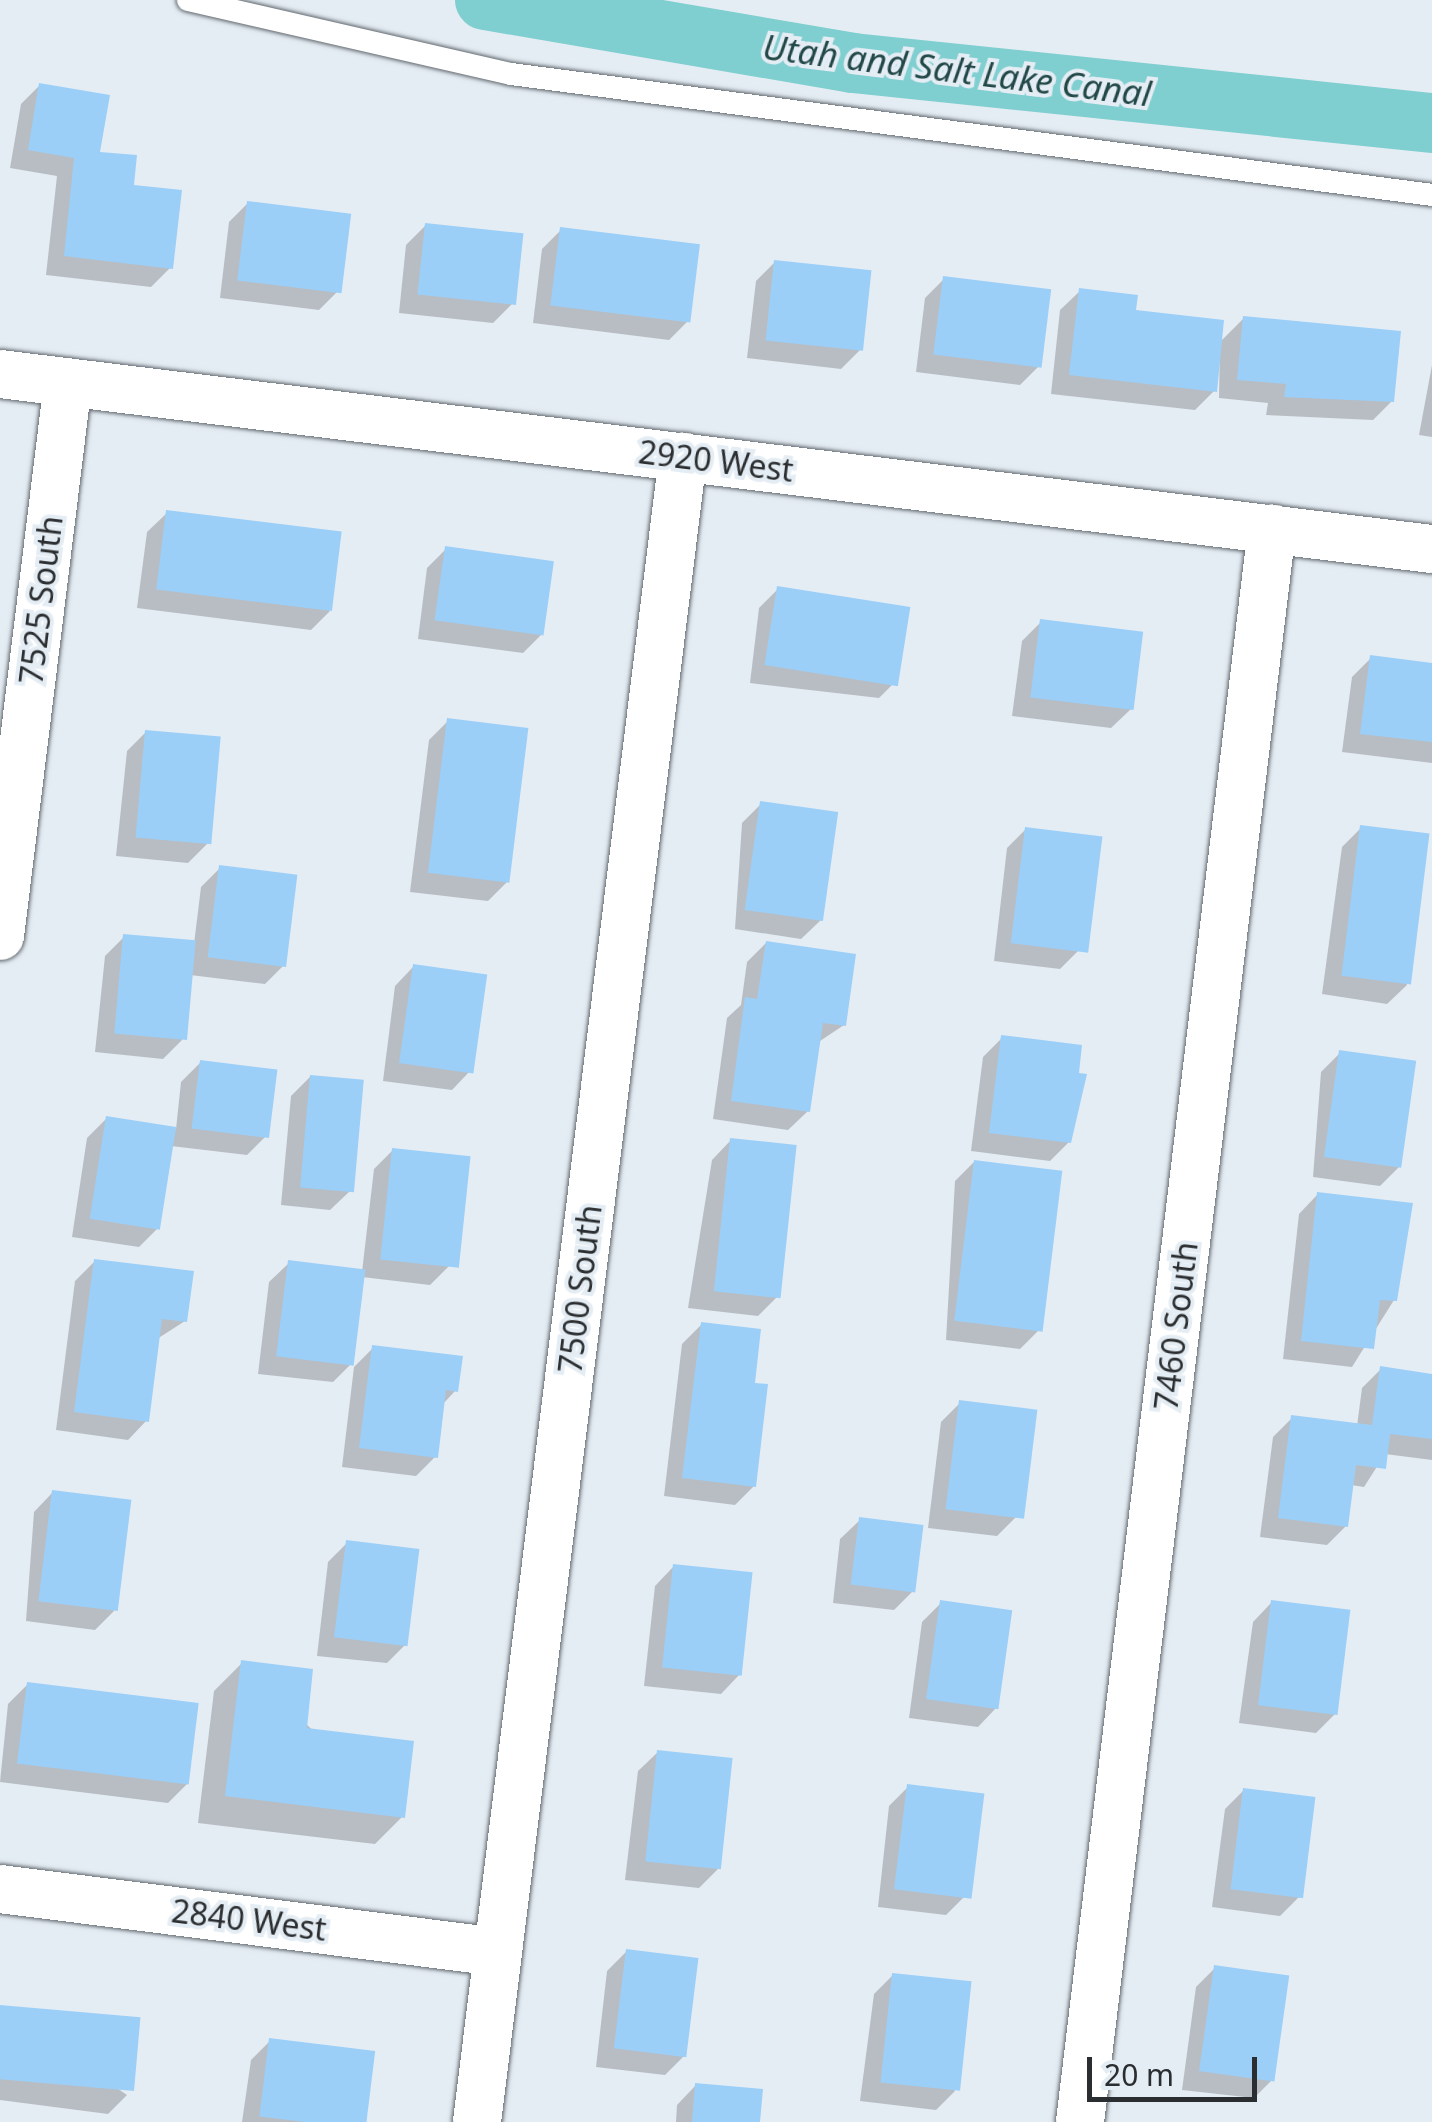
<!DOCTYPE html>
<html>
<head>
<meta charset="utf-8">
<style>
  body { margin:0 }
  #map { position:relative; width:1432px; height:2122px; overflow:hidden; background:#e5edf4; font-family:"Noto Sans",sans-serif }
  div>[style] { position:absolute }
  .shadow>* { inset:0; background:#0003 }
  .canal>* { height:60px; margin:-30px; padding:0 30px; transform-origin:30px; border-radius:30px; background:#7fced0 }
  .building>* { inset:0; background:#9ccff8; transform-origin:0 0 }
  .roads { filter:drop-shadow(0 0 2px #61686e) drop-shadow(0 0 2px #61686e) }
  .lane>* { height:22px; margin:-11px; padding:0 11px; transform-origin:11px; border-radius:11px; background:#fff }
  .street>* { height:48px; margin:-24px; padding:0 24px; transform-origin:24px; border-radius:24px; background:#fff }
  span { translate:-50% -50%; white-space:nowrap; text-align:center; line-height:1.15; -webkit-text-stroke:8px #e5edf4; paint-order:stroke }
  .street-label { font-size:32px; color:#2b2e30 }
  .water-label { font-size:35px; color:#214747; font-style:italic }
  .scale { position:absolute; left:1087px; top:2057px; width:170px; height:45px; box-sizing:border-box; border:5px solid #2b2e30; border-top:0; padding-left:12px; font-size:30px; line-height:35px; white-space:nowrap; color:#2b2e30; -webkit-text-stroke:8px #e5edf4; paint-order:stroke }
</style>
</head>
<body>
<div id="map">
  <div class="shadow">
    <i style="clip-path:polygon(40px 85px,131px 187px,170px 268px,151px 287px,46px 275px,57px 176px,10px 168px,21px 104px)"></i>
    <i style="clip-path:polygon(248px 203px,338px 291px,319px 310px,220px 298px,229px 222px)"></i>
    <i style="clip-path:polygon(425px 226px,512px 304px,493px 323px,399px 313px,406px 245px)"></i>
    <i style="clip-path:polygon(561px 230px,688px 321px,669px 340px,533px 323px,542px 249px)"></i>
    <i style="clip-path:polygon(775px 262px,860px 350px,841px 369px,747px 358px,756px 281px)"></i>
    <i style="clip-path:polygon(944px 279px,1039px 366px,1020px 385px,916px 372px,925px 298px)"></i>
    <i style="clip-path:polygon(1080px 291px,1133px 312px,1214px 391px,1195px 410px,1051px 394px,1060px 310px)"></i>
    <i style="clip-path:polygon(1244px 318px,1392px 401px,1373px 420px,1266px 415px,1268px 403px,1219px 398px,1220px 342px)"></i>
    <i style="clip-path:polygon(1432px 365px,1432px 437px,1419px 435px)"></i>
    <i style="clip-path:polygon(167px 513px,330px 611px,311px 630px,137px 608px,147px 532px)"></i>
    <i style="clip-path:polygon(446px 549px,542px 634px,523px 653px,418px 639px,427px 568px)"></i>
    <i style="clip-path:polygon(778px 589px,898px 679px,879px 698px,750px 683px,759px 608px)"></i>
    <i style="clip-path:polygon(1041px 622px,1131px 709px,1111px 728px,1012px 716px,1022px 641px)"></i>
    <i style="clip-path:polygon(1371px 658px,1432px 666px,1432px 763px,1342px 752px,1352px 677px)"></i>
    <i style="clip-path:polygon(448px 721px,507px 882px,488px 901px,410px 892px,429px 740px)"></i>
    <i style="clip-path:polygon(146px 732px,207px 844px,188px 863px,116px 856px,127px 751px)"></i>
    <i style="clip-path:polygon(761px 804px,821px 920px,801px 939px,735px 929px,742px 823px)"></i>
    <i style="clip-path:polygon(1361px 828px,1407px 985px,1387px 1004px,1322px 994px,1342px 847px)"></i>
    <i style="clip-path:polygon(1026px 829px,1079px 950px,1060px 969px,994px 961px,1007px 848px)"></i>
    <i style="clip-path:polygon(220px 868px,285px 964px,265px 984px,190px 975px,182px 1040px,163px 1059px,95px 1052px,105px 956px,124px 937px,194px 944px,201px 887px)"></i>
    <i style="clip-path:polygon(766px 943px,844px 1025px,817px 1043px,808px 1111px,788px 1130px,713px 1119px,727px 1018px,741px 1005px,747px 962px)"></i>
    <i style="clip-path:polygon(414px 966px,471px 1070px,452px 1090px,383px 1081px,395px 986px)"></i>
    <i style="clip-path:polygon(1002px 1038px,1069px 1142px,1050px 1161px,971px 1151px,983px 1057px)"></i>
    <i style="clip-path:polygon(1340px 1053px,1399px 1167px,1380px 1186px,1313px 1177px,1321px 1072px)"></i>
    <i style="clip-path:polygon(200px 1063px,266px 1136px,247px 1155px,171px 1146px,158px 1228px,139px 1247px,72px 1237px,87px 1138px,106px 1119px,176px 1129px,181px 1082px)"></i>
    <i style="clip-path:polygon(310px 1077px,350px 1191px,330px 1210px,281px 1205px,291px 1096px)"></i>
    <i style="clip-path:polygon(731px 1140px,777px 1297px,758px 1316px,688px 1308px,712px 1160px)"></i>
    <i style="clip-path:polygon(393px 1150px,449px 1266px,430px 1285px,362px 1277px,352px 1363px,333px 1382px,258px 1374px,269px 1282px,289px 1263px,362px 1272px,374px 1169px)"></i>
    <i style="clip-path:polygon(974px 1162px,1039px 1330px,1020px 1349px,946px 1340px,955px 1181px)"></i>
    <i style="clip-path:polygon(1318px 1194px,1394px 1300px,1352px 1367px,1283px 1359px,1299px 1214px)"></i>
    <i style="clip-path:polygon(95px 1261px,185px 1321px,157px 1339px,147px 1420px,128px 1440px,56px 1430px,75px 1281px)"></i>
    <i style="clip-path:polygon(702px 1324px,754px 1486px,735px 1505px,664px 1496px,682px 1344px)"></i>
    <i style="clip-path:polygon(373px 1348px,456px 1390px,442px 1405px,435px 1457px,416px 1476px,342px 1467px,354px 1367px)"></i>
    <i style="clip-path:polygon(1381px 1369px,1432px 1376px,1432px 1460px,1385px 1454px,1364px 1487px,1351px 1485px,1346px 1526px,1327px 1545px,1260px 1537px,1273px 1437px,1292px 1418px,1357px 1426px,1362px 1388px)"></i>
    <i style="clip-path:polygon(960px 1403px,1016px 1517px,997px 1536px,928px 1528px,941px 1422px)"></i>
    <i style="clip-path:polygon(53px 1492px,114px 1611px,95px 1630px,26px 1621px,34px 1512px)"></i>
    <i style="clip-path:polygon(860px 1520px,913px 1591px,894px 1610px,833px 1603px,840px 1539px)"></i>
    <i style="clip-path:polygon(347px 1543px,406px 1644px,387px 1663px,317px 1656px,328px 1562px)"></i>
    <i style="clip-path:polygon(674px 1566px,740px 1674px,721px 1694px,644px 1686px,655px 1586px)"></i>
    <i style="clip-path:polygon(1272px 1602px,1335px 1714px,1316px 1733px,1239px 1723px,1253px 1622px)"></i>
    <i style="clip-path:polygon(941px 1603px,997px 1707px,978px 1727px,909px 1718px,922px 1622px)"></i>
    <i style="clip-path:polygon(242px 1663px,403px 1816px,375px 1844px,198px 1823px,214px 1691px)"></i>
    <i style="clip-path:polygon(27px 1685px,187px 1784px,168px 1803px,0 1782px,8px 1704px)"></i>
    <i style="clip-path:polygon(658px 1752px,718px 1869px,699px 1888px,625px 1880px,638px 1771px)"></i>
    <i style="clip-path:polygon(908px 1787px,965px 1896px,946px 1915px,878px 1907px,889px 1806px)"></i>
    <i style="clip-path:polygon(1244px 1790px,1299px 1897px,1280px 1916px,1212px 1907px,1225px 1809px)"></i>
    <i style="clip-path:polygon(626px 1952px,684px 2056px,665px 2075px,596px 2067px,607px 1971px)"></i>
    <i style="clip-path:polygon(1215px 1968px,1273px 2079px,1254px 2098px,1182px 2090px,1196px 1987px)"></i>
    <i style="clip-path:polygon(893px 1975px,955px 2091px,936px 2110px,860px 2101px,874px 1994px)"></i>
    <i style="clip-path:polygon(0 2008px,127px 2095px,108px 2114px,0 2100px)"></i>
    <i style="clip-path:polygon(270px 2041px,373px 2053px,364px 2122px,242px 2122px,251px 2060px)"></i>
    <i style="clip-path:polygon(696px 2085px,757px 2122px,676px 2122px,677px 2105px)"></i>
  </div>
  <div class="canal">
    <i style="left:485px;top:0;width:373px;rotate:9.7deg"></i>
    <i style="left:853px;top:63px;width:582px;rotate:5.92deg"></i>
  </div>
  <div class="building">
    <i style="clip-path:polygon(39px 83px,110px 95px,100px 152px,137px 155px,134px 185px,182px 190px,173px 269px,64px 256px,74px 158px,28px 150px)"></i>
    <i style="left:247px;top:201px;width:105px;height:80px;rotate:7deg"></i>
    <i style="left:425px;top:223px;width:99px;height:72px;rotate:6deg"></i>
    <i style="left:560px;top:227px;width:141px;height:79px;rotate:7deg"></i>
    <i style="left:774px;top:260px;width:98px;height:81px;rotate:6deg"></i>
    <i style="left:943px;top:276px;width:109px;height:79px;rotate:7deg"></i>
    <i style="clip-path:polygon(1079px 288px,1138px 295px,1136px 310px,1224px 320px,1217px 392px,1069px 375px)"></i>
    <i style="clip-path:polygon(1243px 316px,1401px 331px,1394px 402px,1284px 397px,1286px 384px,1237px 380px)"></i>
    <i style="left:166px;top:510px;width:177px;height:80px;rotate:7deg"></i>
    <i style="left:445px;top:546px;width:110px;height:75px;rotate:8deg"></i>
    <i style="left:777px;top:586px;width:135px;height:80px;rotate:9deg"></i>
    <i style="left:1040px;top:619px;width:104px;height:79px;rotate:7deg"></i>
    <i style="clip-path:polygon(1370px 655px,1432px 663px,1432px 742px,1360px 734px)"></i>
    <i style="left:447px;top:718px;width:82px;height:156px;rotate:7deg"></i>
    <i style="left:145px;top:730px;width:76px;height:108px;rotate:5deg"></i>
    <i style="left:760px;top:801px;width:79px;height:110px;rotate:8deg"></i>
    <i style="left:1360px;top:825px;width:70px;height:152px;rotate:7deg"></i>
    <i style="left:1025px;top:827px;width:78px;height:117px;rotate:7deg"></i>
    <i style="left:219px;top:865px;width:79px;height:93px;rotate:7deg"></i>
    <i style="left:123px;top:934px;width:73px;height:100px;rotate:5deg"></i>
    <i style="clip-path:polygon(766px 941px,856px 954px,846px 1026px,823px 1023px,810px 1112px,731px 1101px,745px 997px,757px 999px)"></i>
    <i style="left:413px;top:964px;width:75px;height:100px;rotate:8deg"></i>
    <i style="clip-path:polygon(1001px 1035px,1082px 1045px,1079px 1073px,1087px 1074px,1071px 1143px,989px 1133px)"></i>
    <i style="left:1339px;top:1050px;width:78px;height:108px;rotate:8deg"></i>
    <i style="left:200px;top:1060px;width:78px;height:69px;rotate:7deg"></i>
    <i style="left:310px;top:1075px;width:54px;height:113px;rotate:5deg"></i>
    <i style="left:106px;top:1116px;width:71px;height:104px;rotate:9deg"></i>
    <i style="left:730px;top:1138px;width:67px;height:154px;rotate:6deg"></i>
    <i style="left:392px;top:1148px;width:79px;height:112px;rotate:6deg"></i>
    <i style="left:974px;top:1160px;width:89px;height:162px;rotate:7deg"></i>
    <i style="clip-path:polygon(1317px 1192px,1413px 1203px,1397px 1301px,1380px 1300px,1374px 1349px,1301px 1341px)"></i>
    <i style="clip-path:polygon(94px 1259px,194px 1271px,187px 1322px,162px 1319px,149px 1422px,74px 1412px)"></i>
    <i style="left:288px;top:1260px;width:78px;height:97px;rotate:7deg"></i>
    <i style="clip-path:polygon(701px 1322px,761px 1329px,755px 1383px,768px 1384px,756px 1487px,682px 1478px)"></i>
    <i style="clip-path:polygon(372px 1345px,463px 1356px,458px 1392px,446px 1390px,438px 1458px,359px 1448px)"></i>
    <i style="clip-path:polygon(1380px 1366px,1432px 1374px,1432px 1439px,1390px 1434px,1386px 1469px,1356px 1465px,1348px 1527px,1278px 1518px,1291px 1415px,1372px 1425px)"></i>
    <i style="left:959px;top:1400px;width:79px;height:110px;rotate:7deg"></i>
    <i style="left:52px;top:1490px;width:80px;height:112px;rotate:7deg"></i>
    <i style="left:859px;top:1517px;width:65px;height:68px;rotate:7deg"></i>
    <i style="left:346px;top:1540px;width:74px;height:98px;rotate:7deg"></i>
    <i style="left:673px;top:1564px;width:80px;height:104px;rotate:6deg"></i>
    <i style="left:940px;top:1600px;width:73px;height:100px;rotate:8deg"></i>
    <i style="left:1271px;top:1600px;width:80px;height:106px;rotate:7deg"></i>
    <i style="clip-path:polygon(241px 1660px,313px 1669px,307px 1728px,414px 1741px,405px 1818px,225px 1796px)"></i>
    <i style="left:27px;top:1682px;width:173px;height:82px;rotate:7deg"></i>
    <i style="left:657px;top:1750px;width:76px;height:112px;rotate:6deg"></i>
    <i style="left:907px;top:1784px;width:78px;height:106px;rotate:7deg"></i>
    <i style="left:1243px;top:1788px;width:73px;height:102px;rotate:7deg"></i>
    <i style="left:626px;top:1949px;width:73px;height:100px;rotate:7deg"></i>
    <i style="left:1214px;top:1965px;width:76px;height:107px;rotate:8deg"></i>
    <i style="left:892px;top:1973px;width:80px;height:110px;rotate:6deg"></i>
    <i style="left:0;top:2005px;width:141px;height:74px;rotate:5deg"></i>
    <i style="left:269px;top:2038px;width:107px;height:79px;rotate:7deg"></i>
    <i style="clip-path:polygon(695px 2083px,763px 2089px,760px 2122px,692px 2122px)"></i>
  </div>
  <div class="roads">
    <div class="lane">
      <i style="left:188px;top:0;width:331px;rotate:12.9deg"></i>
      <i style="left:511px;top:74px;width:929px;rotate:7.48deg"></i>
    </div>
    <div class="street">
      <i style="left:0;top:374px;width:1443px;rotate:6.97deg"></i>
      <i style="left:0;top:936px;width:558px;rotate:-83deg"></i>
      <i style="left:0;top:1889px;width:502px;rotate:7.21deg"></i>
      <i style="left:477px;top:2122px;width:1678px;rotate:-82.95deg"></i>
      <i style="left:1080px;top:2122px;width:1605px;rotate:-83.13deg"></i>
    </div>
  </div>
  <div class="street-label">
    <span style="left:716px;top:461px;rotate:7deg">2920 West</span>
    <span style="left:41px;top:600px;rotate:-83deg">7525 South</span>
    <span style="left:580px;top:1289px;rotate:-83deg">7500 South</span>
    <span style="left:1176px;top:1326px;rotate:-83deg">7460 South</span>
    <span style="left:249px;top:1920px;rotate:7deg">2840 West</span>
  </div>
  <div class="water-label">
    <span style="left:957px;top:70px;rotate:7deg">Utah and Salt Lake Canal</span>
  </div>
  <div class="scale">20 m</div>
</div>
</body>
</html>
